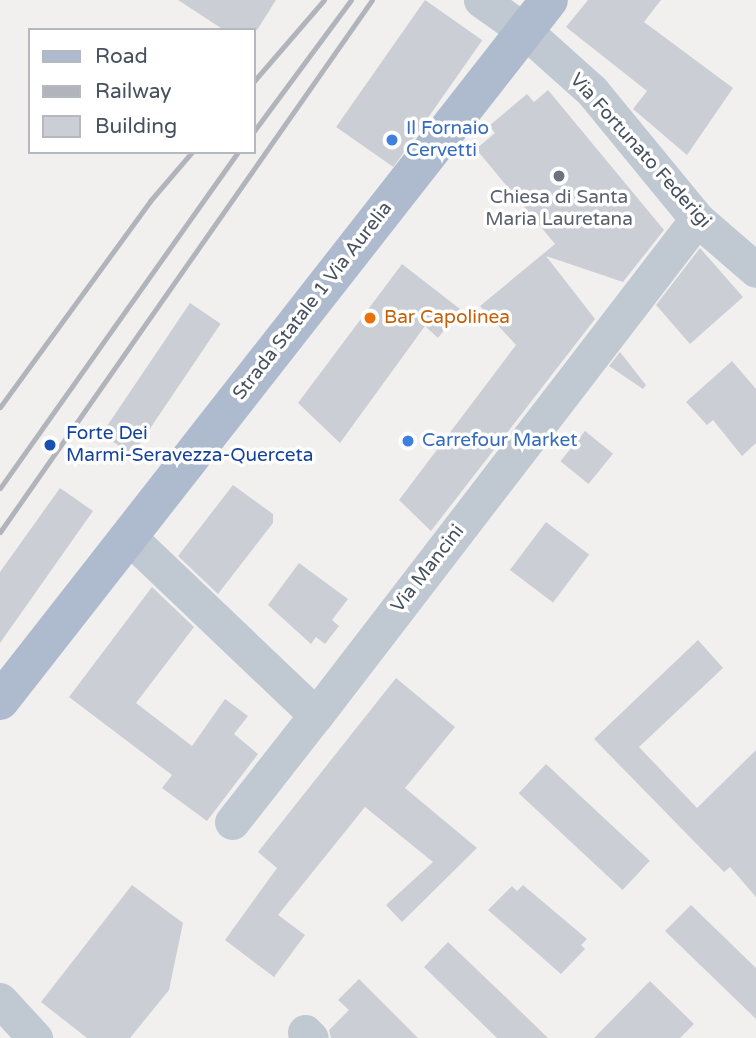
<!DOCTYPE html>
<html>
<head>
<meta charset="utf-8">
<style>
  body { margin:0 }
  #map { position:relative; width:756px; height:1038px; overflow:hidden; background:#f2f0ef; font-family:"Varela Round",sans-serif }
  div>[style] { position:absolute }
  .building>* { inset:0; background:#cbced5; transform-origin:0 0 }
  .minor>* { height:35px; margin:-17.5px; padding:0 17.5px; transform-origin:17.5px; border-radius:17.5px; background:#c0c8d2 }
  .primary>* { height:38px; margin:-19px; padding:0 19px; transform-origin:19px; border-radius:19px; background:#aebbcf }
  .rail>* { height:5px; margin:-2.5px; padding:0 2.5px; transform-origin:2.5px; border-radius:2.5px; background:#b1b4ba }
  .dots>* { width:19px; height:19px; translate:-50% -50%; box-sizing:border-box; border:4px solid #fff; border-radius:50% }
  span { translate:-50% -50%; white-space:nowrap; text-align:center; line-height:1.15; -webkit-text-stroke:7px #fff; paint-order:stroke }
  .shop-label { font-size:19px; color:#366cbe }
  .left { translate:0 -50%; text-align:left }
  .street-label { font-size:19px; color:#47505e }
  .worship-label { font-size:19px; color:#5b616d }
  .food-label { font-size:19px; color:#c56008 }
  .transit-label { font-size:19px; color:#164399 }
  .legend { position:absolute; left:28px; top:28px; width:228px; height:126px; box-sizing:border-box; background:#fff; border:2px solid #b5b9bf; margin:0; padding:9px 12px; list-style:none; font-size:21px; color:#47505e }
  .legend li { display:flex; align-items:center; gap:14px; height:35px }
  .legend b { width:35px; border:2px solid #b5b9bf }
</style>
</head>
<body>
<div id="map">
  <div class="building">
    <i style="clip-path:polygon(178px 0,276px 0,257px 30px,224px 30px)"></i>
    <i style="left:425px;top:0;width:70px;height:155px;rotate:35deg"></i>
    <i style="clip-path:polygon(588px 0,661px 0,644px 22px,733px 88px,687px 155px,633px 109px,647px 91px,566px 27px)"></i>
    <i style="clip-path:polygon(548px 90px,664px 230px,623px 282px,546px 256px,595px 319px,431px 531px,399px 500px,516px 345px,480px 306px,555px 244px,476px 149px,495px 133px,489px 126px,527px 94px,534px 102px)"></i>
    <i style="clip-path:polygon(700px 248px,743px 297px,690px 344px,656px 305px)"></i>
    <i style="clip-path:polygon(402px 264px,460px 309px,438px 338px,425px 326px,340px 443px,298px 403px)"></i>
    <i style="left:190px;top:303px;width:37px;height:158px;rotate:34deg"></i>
    <i style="clip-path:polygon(620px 352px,646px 385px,643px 389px,609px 366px)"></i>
    <i style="clip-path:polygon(732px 361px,756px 389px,756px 443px,742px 456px,713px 420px,707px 425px,686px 402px)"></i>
    <i style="left:585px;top:431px;width:36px;height:39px;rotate:39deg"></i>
    <i style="clip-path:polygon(233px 485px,273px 514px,273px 523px,218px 594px,178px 556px)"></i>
    <i style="clip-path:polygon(60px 488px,93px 511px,0 643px,0 572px)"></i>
    <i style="left:546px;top:522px;width:54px;height:60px;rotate:37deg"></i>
    <i style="clip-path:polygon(299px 563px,348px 599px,332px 620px,339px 626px,325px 644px,316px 637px,311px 644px,268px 605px)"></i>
    <i style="clip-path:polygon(152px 587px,194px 627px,136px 703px,192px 746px,225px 699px,248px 716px,234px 734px,258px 754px,207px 821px,162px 788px,172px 775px,69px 697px)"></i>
    <i style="clip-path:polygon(698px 640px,723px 668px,639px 747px,697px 808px,756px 750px,756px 897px,730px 867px,724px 872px,594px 739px)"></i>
    <i style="clip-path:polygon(396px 678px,455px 727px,405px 788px,477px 848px,402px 922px,386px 905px,433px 862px,365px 807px,278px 915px,305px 935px,274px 977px,225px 940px,277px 868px,258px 852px)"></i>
    <i style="left:546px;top:764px;width:142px;height:40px;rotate:43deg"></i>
    <i style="clip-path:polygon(132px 885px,183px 923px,169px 990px,130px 1038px,87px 1038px,41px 1002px)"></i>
    <i style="clip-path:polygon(523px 885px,587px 939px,581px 945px,585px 949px,561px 974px,488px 910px,512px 886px,517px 891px)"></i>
    <i style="clip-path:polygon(691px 905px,756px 968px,756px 1019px,665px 931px)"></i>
    <i style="clip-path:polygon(448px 942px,516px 1007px,548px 1038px,497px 1038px,424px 967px)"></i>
    <i style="clip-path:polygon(359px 979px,418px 1038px,331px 1038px,329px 1030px,349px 1010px,338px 1000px)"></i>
    <i style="clip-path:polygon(650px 981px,694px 1024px,680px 1038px,594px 1038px)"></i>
  </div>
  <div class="minor">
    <i style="left:481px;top:0;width:54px;rotate:35.2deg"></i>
    <i style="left:525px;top:31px;width:90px;rotate:41.8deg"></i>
    <i style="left:592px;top:91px;width:166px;rotate:50.6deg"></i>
    <i style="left:697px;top:219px;width:78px;rotate:40.8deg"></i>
    <i style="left:129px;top:537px;width:258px;rotate:43.6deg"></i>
    <i style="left:316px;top:715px;width:625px;rotate:-52.47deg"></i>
    <i style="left:232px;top:822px;width:136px;rotate:-51.9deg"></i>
    <i style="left:0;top:1000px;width:52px;rotate:47.4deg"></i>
    <i style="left:305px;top:1032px;width:8px;rotate:45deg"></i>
  </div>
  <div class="primary">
    <i style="left:0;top:701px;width:890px;rotate:-51.93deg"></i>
  </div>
  <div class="rail">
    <i style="left:254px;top:81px;width:107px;rotate:-49.2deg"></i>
    <i style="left:254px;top:131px;width:163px;rotate:-53.5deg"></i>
    <i style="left:0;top:407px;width:255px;rotate:-53.9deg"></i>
    <i style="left:150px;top:201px;width:65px;rotate:-49.4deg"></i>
    <i style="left:0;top:488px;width:412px;rotate:-54.7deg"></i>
    <i style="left:0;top:532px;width:649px;rotate:-55.04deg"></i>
  </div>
  <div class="dots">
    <i style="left:392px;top:140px;background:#3f7fe0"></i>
    <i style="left:559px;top:176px;background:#6b7280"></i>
    <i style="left:370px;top:318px;background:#e8710a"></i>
    <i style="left:408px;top:441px;background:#3f7fe0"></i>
    <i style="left:50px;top:445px;background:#1a4fb4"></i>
  </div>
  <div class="shop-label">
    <span class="left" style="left:406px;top:140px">Il Fornaio<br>Cervetti</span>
    <span class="left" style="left:422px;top:441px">Carrefour Market</span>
  </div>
  <div class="street-label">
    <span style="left:640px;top:151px;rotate:48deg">Via Fortunato Federigi</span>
    <span style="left:313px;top:301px;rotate:-52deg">Strada Statale 1 Via Aurelia</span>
    <span style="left:428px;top:569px;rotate:-52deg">Via Mancini</span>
  </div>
  <div class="worship-label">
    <span style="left:559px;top:209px">Chiesa di Santa<br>Maria Lauretana</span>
  </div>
  <div class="food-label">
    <span class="left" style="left:384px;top:318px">Bar Capolinea</span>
  </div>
  <div class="transit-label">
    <span class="left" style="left:66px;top:445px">Forte Dei<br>Marmi-Seravezza-Querceta</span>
  </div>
  <ul class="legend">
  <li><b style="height:9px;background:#aebbcf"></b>Road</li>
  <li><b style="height:9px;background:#b1b4ba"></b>Railway</li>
  <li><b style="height:19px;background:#cbced5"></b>Building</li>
  </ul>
</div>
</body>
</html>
